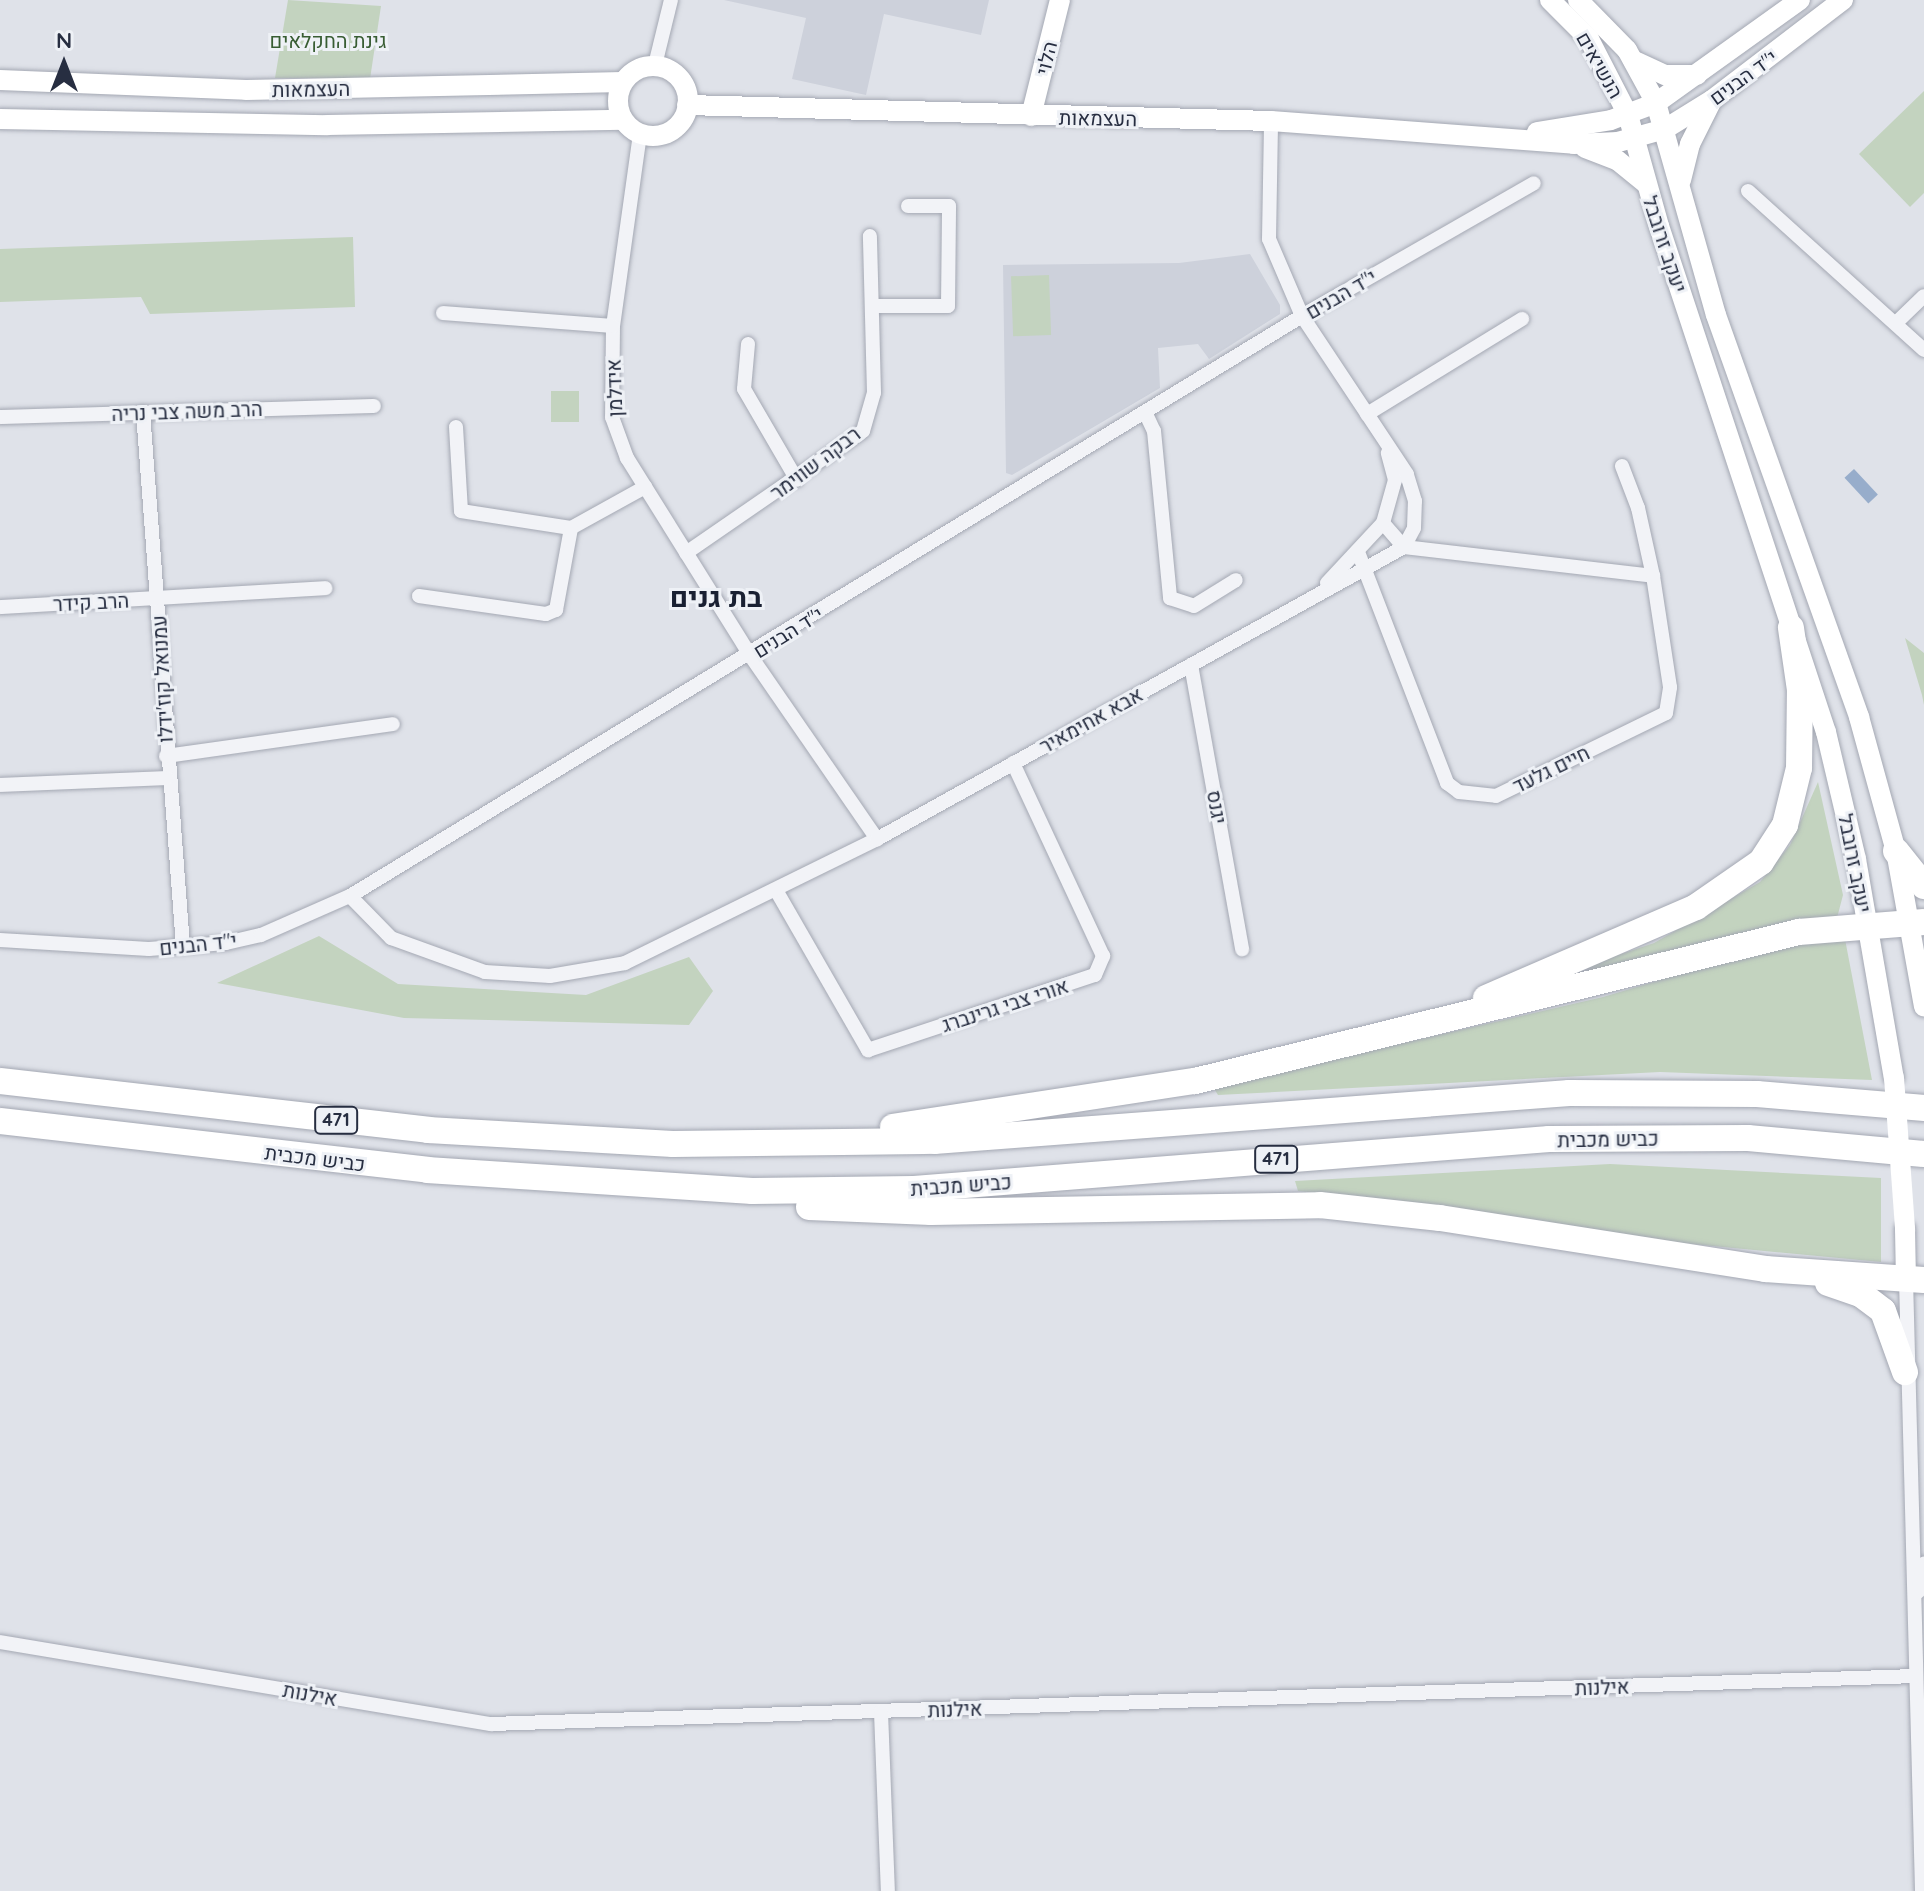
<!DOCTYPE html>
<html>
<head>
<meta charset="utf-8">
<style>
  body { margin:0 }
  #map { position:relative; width:1924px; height:1891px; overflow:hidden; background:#dfe2e9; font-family:Quicksand,Heebo,sans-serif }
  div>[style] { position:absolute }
  .built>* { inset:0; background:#cdd1db }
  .green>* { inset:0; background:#c3d3bf; transform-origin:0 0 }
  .water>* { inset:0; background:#97adcb; transform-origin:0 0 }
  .roads { filter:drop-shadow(0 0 2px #a4a8b3) drop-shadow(0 0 2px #a4a8b3) }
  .street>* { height:14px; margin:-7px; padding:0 7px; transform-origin:7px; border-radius:7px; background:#f2f3f7 }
  .secondary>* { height:20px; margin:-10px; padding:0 10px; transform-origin:10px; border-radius:10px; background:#fff }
  .secondary>.ring { margin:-10px; padding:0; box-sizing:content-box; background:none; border:20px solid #fff; border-radius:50% }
  .highway>* { height:26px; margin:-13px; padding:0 13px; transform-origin:13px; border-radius:13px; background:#fff }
  .secondary-bridge>* { height:20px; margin:-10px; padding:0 10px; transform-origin:10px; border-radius:10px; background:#fff }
  span { translate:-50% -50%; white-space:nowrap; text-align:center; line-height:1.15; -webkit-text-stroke:6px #eef1f6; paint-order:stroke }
  .shield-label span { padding:2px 6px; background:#eef1f6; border:2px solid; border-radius:6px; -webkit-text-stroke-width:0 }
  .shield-label { font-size:18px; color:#272e41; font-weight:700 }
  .park-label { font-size:20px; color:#385d33 }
  .street-label { font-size:20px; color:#272e41 }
  .district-label { font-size:28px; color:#192032; font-weight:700 }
  .north { position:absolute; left:24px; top:24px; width:80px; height:80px; -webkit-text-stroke:6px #eef1f6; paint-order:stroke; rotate:0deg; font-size:22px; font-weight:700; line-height:32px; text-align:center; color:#272e41 }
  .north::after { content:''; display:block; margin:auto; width:28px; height:36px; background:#272e41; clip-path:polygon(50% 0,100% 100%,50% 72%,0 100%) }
</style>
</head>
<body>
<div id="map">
  <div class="built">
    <i style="clip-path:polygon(724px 0,989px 0,981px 35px,884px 14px,866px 95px,792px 79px,806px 18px)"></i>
    <i style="clip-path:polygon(1250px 254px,1280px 305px,1280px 314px,1209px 359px,1198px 344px,1158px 348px,1160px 388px,1012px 475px,1006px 473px,1003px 265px,1179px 263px)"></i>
  </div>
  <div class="green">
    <i style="clip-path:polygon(288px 0,381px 6px,370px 79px,275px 78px)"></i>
    <i style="clip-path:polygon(1924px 91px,1924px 193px,1910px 207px,1859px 154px)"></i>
    <i style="clip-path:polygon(353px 237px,355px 307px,150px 314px,141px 297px,0 302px,0 249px)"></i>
    <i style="left:1049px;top:275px;width:60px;height:38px;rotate:88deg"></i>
    <i style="left:551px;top:391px;width:28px;height:31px"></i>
    <i style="clip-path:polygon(1905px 638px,1924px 653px,1924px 705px,1922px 695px)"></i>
    <i style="clip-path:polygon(1818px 782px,1843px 895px,1837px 918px,1592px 975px,1585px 966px,1654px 943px,1760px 882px,1790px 845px)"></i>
    <i style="clip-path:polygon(1844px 934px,1872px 1080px,1660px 1072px,1218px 1095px,1213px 1087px,1603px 997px,1799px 939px)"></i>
    <i style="clip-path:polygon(319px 936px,398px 984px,586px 995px,689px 957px,713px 991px,689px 1025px,404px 1018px,217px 983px)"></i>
    <i style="clip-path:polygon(1610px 1164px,1881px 1178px,1881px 1262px,1671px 1242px,1441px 1206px,1298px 1191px,1295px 1181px)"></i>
  </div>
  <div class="water">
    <i style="left:1854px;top:469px;width:35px;height:13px;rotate:47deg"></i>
  </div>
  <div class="roads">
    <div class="street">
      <i style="left:655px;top:65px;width:67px;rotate:-76.2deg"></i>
      <i style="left:640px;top:134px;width:194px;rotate:98deg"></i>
      <i style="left:613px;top:326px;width:91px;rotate:90.6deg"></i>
      <i style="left:612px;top:417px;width:44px;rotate:69.9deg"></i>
      <i style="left:627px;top:458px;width:232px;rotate:58deg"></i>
      <i style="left:750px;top:655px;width:224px;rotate:55.4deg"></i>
      <i style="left:1748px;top:191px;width:237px;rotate:42.1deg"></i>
      <i style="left:872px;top:306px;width:76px"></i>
      <i style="left:948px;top:306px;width:100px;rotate:-89.4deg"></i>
      <i style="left:949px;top:206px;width:41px;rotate:180deg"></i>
      <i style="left:443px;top:313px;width:170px;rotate:4.4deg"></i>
      <i style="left:1897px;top:322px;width:37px;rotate:-44deg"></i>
      <i style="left:748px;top:344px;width:45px;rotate:95.1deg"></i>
      <i style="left:744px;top:389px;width:105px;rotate:59.8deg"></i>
      <i style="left:143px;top:412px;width:536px;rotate:85.72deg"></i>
      <i style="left:1145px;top:412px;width:21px;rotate:65deg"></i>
      <i style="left:1154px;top:431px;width:168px;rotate:84.5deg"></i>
      <i style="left:1170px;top:598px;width:25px;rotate:18deg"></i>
      <i style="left:1194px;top:606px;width:49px;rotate:-31.8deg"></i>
      <i style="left:1367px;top:414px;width:182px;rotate:-31.5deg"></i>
      <i style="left:0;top:417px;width:374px;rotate:-1.7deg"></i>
      <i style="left:456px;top:427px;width:84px;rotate:86.6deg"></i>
      <i style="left:461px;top:511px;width:111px;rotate:8.8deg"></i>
      <i style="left:571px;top:528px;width:85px;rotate:-29deg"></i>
      <i style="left:1383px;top:523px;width:32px;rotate:49deg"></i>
      <i style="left:1404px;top:547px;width:251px;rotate:6.6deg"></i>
      <i style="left:1358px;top:552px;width:248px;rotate:68.9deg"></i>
      <i style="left:1447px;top:783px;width:15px;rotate:37deg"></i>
      <i style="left:1459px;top:792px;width:37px;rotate:6deg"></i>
      <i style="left:1496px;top:796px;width:189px;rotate:-26deg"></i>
      <i style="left:1666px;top:713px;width:26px;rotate:-81deg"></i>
      <i style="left:1670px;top:687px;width:112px;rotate:-98.7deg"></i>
      <i style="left:1653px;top:576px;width:70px;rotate:-102.4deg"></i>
      <i style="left:1638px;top:508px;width:45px;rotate:-110.9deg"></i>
      <i style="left:686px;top:553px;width:215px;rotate:-34.6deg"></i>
      <i style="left:863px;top:431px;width:40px;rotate:-74deg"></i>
      <i style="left:874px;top:393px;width:157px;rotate:-91.5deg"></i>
      <i style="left:1327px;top:583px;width:82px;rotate:-47deg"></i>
      <i style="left:1383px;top:523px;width:45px;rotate:-74.4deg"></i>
      <i style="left:1395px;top:480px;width:28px;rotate:-105deg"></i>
      <i style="left:419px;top:596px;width:128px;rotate:8.1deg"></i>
      <i style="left:546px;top:614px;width:11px;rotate:-22deg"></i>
      <i style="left:556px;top:610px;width:83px;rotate:-79.6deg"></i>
      <i style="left:0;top:607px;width:326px;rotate:-3.3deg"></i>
      <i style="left:1191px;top:665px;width:289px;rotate:79.8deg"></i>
      <i style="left:166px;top:756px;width:229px;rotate:-8deg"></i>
      <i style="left:0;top:785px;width:167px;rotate:-2.4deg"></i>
      <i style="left:776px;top:890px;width:185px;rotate:60.1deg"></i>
      <i style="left:868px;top:1050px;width:239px;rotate:-18.3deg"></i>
      <i style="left:1095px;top:975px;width:21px;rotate:-67deg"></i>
      <i style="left:1103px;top:956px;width:213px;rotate:-115deg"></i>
      <i style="left:350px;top:896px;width:59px;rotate:45.7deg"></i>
      <i style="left:391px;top:938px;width:100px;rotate:19.9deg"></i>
      <i style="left:485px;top:972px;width:65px;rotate:3.5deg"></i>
      <i style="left:550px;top:976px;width:76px;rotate:-9.8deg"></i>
      <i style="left:625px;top:963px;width:281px;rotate:-26.2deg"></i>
      <i style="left:877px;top:839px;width:602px;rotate:-28.99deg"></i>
      <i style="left:1404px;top:547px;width:21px;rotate:-62deg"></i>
      <i style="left:1414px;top:528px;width:27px;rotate:-88deg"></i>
      <i style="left:1415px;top:501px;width:28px;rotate:-107deg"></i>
      <i style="left:1407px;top:474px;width:190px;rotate:-123.6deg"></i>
      <i style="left:1302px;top:316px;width:84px;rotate:-113.2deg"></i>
      <i style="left:1269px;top:239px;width:118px;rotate:-89deg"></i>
      <i style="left:0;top:940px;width:149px;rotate:3.5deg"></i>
      <i style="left:149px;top:949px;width:77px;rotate:-4.5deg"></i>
      <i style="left:226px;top:943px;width:36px;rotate:-13deg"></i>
      <i style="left:261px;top:935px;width:97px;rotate:-23.7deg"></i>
      <i style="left:350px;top:896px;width:1115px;rotate:-31.35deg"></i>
      <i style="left:1302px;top:316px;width:267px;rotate:-29.8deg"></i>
      <i style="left:1906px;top:1279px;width:612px;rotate:88.5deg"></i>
      <i style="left:1918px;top:1592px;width:29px;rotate:-78deg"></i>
      <i style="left:0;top:1642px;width:498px;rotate:9.5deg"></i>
      <i style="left:491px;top:1724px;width:1426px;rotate:-1.93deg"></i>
      <i style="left:881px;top:1712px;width:179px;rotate:87.8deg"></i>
    </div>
    <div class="secondary">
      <i style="left:1550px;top:0;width:55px;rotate:45deg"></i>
      <i style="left:1589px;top:39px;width:85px;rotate:62.8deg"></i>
      <i style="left:1628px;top:115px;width:115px;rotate:74.4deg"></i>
      <i style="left:1659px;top:226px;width:533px;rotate:71.74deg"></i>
      <i style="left:1826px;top:732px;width:130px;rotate:76.7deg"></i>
      <i style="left:1856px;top:859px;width:222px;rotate:80.2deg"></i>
      <i style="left:1578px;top:0;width:70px;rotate:45.6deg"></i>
      <i style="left:1627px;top:50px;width:60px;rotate:61.3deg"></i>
      <i style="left:1656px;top:103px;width:220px;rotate:74.2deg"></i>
      <i style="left:1716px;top:315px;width:427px;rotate:70.4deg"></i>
      <i style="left:1859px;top:717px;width:139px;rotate:74.6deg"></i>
      <i style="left:1896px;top:851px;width:158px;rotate:79.8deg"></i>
      <i style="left:1637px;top:62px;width:31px;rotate:25deg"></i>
      <i style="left:1665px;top:75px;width:32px"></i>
      <i class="ring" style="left:618px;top:66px;width:50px;height:50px"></i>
      <i style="left:0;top:80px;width:246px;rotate:2.3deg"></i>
      <i style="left:246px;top:90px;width:377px;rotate:-1.2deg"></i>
      <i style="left:687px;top:105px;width:584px;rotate:1.57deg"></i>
      <i style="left:1271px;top:121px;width:304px;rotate:4.3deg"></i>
      <i style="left:1574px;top:144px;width:44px;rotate:-2.6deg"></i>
      <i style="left:1618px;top:142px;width:49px;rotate:-15.5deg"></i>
      <i style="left:1665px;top:129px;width:55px;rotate:-31.7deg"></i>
      <i style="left:1712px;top:100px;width:165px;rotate:-37.4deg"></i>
      <i style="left:1031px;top:116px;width:120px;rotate:-76deg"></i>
      <i style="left:0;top:119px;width:327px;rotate:1.1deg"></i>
      <i style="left:327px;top:125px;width:296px;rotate:-1deg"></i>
      <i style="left:1537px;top:132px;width:75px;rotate:-9.2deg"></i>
      <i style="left:1611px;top:120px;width:48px;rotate:-20.7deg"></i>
      <i style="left:1656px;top:103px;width:177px;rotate:-35.6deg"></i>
      <i style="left:1585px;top:148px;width:34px;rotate:21deg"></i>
      <i style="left:1617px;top:160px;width:36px;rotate:39deg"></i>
      <i style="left:1681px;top:180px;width:37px;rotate:-76deg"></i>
      <i style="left:1690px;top:144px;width:47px;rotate:-63.4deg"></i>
      <i style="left:1905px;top:1229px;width:50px;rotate:88.9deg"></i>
    </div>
    <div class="highway">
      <i style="left:1896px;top:851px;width:45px;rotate:51.3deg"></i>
      <i style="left:1486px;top:998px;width:229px;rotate:-23.4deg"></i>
      <i style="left:1696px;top:907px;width:79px;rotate:-34.7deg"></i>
      <i style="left:1761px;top:862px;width:44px;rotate:-57deg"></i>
      <i style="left:1785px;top:825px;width:59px;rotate:-76.2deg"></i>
      <i style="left:1799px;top:768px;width:78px;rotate:-89.3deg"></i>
      <i style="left:1800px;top:690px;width:63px;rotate:-98.3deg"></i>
      <i style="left:0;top:1081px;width:431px;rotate:6.5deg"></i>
      <i style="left:428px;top:1130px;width:245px;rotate:3.3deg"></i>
      <i style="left:673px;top:1144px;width:261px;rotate:-0.7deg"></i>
      <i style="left:934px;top:1141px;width:637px;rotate:-4.32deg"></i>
      <i style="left:1569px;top:1093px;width:188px;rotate:0.3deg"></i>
      <i style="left:1757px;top:1094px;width:168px;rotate:4.8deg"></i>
      <i style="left:0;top:1121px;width:430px;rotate:6.5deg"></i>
      <i style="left:427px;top:1170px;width:326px;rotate:3.7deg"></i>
      <i style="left:752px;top:1191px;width:162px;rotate:-0.7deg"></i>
      <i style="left:914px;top:1189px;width:637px;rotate:-4.5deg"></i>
      <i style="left:1549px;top:1139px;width:199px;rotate:-0.3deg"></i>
      <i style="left:1748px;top:1138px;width:177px;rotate:5.2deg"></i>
      <i style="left:893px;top:1127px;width:305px;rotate:-8.7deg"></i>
      <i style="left:1195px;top:1081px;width:622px;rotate:-13.86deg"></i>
      <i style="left:1799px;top:932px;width:125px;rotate:-4.6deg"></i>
      <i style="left:809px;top:1207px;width:122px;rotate:2.3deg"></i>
      <i style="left:931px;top:1212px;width:389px;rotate:-1deg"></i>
      <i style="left:1320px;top:1205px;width:121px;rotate:6.2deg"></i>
      <i style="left:1440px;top:1218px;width:329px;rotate:8.9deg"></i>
      <i style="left:1765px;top:1269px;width:159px;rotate:4deg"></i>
      <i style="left:1828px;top:1283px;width:36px;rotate:19deg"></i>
      <i style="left:1862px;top:1295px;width:26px;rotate:37deg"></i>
      <i style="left:1883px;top:1311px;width:65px;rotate:70.2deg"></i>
    </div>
  </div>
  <div class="secondary-bridge">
    <i style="left:1894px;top:1078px;width:151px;rotate:85.8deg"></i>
  </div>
  <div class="shield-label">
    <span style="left:336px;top:1120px">471</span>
    <span style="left:1276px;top:1159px">471</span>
  </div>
  <div class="park-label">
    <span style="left:328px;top:40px">גינת החקלאים</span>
  </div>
  <div class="street-label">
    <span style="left:1046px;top:58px;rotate:-76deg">הלוי</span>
    <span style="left:1600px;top:65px;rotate:60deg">הנשיאים</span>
    <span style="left:1743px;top:77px;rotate:-36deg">י''ד הבנים</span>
    <span style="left:311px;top:89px;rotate:-1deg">העצמאות</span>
    <span style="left:1098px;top:118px;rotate:1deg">העצמאות</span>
    <span style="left:1665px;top:244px;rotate:72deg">יעקב זרובבל</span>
    <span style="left:1341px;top:294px;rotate:-30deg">י"ד הבנים</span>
    <span style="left:614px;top:388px;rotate:-92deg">אידלמן</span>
    <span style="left:187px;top:411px;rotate:-2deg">הרב משה צבי נריה</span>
    <span style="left:815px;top:463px;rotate:-37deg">רבקה שווימר</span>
    <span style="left:91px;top:602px;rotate:-3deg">הרב קידר</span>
    <span style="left:788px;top:632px;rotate:-32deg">י"ד הבנים</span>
    <span style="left:162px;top:679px;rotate:-93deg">עמנואל קוז'ידלו</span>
    <span style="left:1091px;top:720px;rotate:-29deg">אבא אחימאיר</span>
    <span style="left:1551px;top:769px;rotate:-26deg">חיים גלעד</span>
    <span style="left:1217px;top:807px;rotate:80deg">יגנס</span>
    <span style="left:1855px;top:863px;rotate:79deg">יעקב זרובבל</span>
    <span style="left:198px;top:944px;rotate:-6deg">י"ד הבנים</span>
    <span style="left:1005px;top:1005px;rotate:-18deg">אורי צבי גרינברג</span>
    <span style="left:1608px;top:1139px;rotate:-1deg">כביש מכבית</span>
    <span style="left:315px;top:1158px;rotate:7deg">כביש מכבית</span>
    <span style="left:961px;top:1185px;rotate:-4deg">כביש מכבית</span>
    <span style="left:1602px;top:1687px;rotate:-2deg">אילנות</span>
    <span style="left:310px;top:1694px;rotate:10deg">אילנות</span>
    <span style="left:955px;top:1709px;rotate:-2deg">אילנות</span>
  </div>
  <div class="district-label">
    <span style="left:716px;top:597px">בת גנים</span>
  </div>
  <div class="north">N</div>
</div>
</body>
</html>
